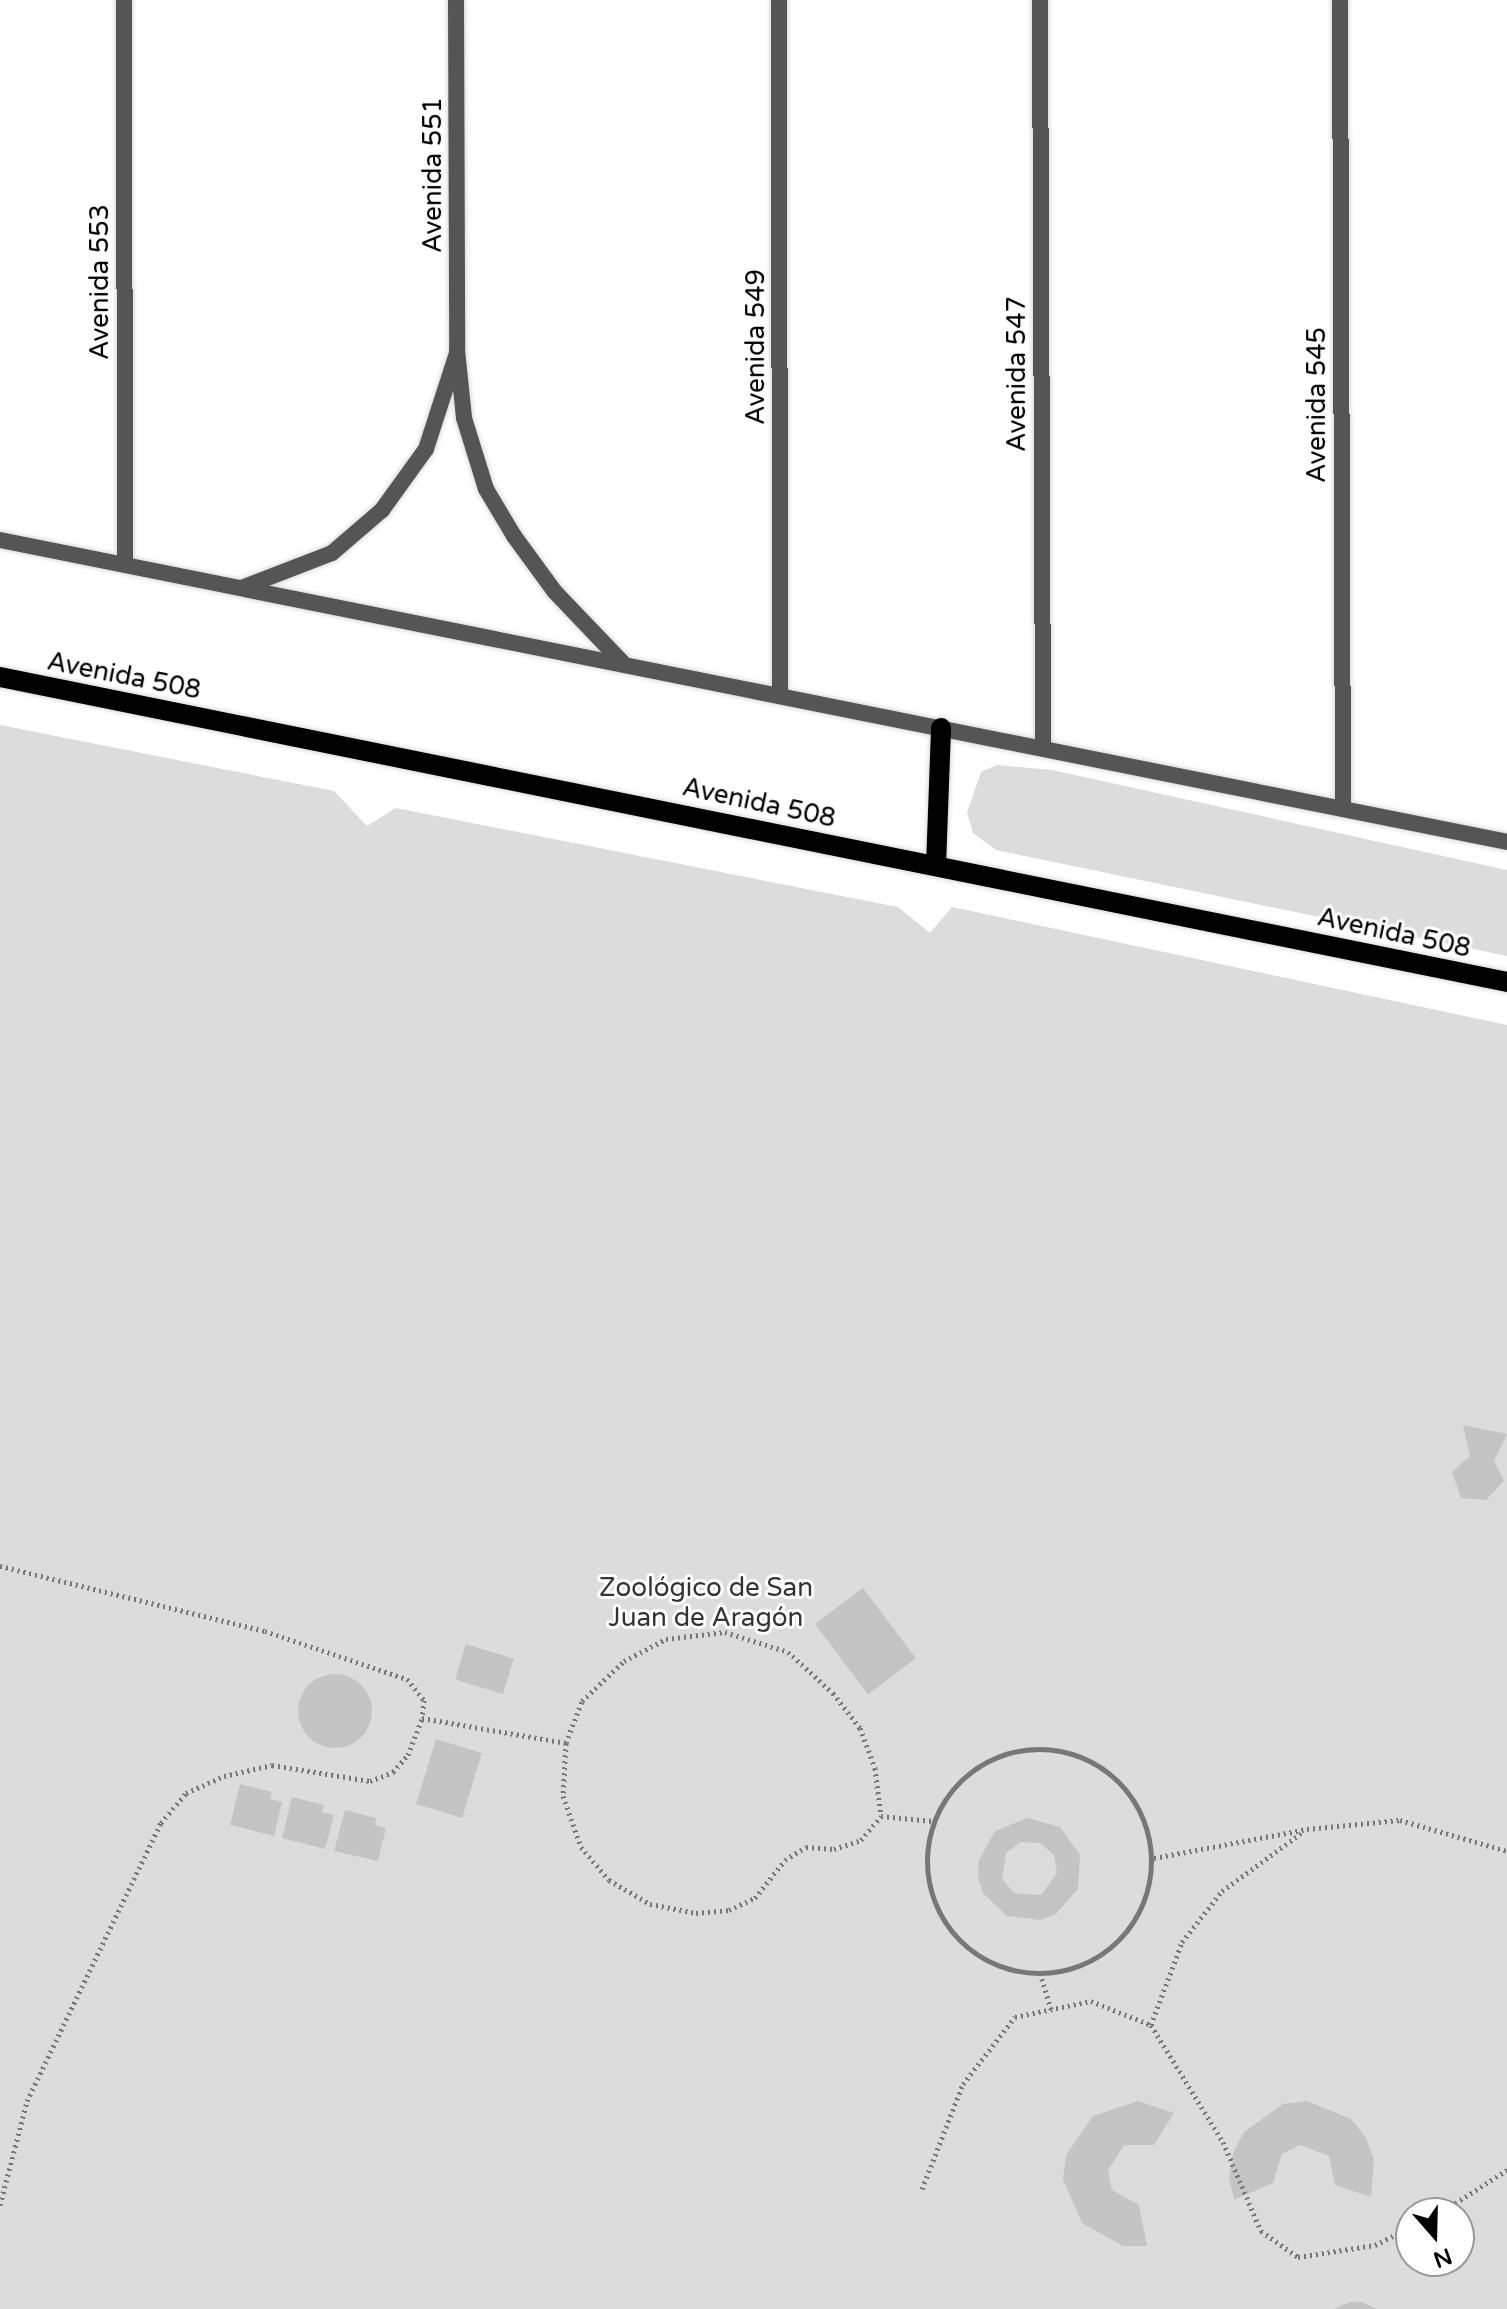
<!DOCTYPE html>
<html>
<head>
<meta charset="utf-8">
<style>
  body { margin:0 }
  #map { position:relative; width:1507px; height:2309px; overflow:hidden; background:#fff; font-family:"Varela Round",sans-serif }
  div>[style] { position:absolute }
  .green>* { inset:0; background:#dcdcdc }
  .building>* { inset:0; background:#c4c4c4; transform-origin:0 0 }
  .round { border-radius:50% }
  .path>* { height:5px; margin-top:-2.5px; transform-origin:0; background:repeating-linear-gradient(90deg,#777 0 2px,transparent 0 6px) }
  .path>.ring { margin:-2.5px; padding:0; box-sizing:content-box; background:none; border:5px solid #777; border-radius:50% }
  .roads { filter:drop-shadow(0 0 2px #dbdbdb) drop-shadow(0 0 2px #dbdbdb) }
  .minor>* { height:16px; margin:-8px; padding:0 8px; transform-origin:8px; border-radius:8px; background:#555 }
  .tertiary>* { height:16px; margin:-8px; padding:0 8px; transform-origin:8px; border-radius:8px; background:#555 }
  .primary>* { height:20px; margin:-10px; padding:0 10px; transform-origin:10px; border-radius:10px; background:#000 }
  span { translate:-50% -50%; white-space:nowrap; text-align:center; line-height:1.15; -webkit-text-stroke:6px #fff; paint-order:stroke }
  .street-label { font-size:26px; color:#000 }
  .park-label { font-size:26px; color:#333 }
  .north { position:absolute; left:1395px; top:2197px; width:80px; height:80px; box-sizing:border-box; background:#fff; border:2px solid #999; border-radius:50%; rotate:160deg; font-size:22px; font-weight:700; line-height:32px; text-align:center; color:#000 }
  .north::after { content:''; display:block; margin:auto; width:28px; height:36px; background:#000; clip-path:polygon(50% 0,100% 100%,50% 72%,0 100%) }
</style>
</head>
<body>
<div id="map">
  <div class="green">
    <i style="clip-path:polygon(evenodd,0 725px,334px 791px,367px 826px,396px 808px,898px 907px,930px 933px,952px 907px,1507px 1025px,1507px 2309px,0 2309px,0 725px,1411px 2213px,1459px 2213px,1459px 2261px,1411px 2261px,1411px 2213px)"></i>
    <i style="clip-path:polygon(997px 765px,1052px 770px,1507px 870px,1507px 956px,996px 850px,973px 833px,967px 813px,981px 772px)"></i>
  </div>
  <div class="building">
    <i style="clip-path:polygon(1463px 1425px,1507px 1434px,1494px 1461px,1504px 1481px,1486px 1500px,1461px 1498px,1452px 1472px,1470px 1456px)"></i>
    <i style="left:863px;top:1588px;width:88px;height:60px;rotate:53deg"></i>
    <i style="left:466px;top:1644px;width:50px;height:37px;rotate:17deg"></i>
    <i class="round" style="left:298px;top:1674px;width:74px;height:74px"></i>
    <i style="left:436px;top:1739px;width:48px;height:68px;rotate:17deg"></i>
    <i style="clip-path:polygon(240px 1784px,272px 1792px,270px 1799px,282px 1802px,274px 1836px,230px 1825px)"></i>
    <i style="clip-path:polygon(292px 1797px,324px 1805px,322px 1812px,334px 1815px,325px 1849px,282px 1838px)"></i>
    <i style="clip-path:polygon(345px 1810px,376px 1818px,375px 1825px,386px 1828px,378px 1861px,334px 1851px)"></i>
    <i style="clip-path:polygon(evenodd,1027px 1818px,1060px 1827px,1080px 1855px,1078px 1889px,1056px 1914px,1040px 1920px,1007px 1916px,983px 1893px,978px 1877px,979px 1860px,995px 1831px,1027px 1818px,1021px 1842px,1040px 1843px,1054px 1855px,1057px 1873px,1041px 1895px,1014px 1893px,1002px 1879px,1006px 1853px,1021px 1842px)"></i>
    <i style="clip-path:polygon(1138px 2101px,1174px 2113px,1154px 2145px,1124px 2145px,1108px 2170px,1112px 2190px,1139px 2205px,1147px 2246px,1123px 2246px,1082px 2223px,1063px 2179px,1066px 2155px,1093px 2116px)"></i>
    <i style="clip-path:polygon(1307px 2101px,1351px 2119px,1366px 2138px,1374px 2160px,1371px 2197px,1335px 2185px,1329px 2156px,1300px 2145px,1282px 2154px,1273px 2183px,1234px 2200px,1229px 2177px,1233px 2153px,1244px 2132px,1283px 2104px)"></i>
    <i style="clip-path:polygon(1350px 2302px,1362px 2302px,1377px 2309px,1334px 2309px)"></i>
  </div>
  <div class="path">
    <i style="left:0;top:1566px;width:273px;rotate:13.8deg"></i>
    <i style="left:265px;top:1631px;width:150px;rotate:18.7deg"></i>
    <i style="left:407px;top:1679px;width:27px;rotate:51deg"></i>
    <i style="left:424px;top:1700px;width:18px;rotate:96deg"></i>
    <i style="left:566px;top:1743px;width:53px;rotate:93.2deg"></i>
    <i style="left:563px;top:1796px;width:54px;rotate:70.6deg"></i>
    <i style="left:581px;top:1847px;width:43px;rotate:49.7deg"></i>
    <i style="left:609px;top:1880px;width:48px;rotate:30.3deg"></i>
    <i style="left:650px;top:1904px;width:47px;rotate:11.1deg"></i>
    <i style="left:696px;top:1913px;width:33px;rotate:-5deg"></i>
    <i style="left:729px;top:1910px;width:29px;rotate:-25deg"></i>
    <i style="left:755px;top:1898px;width:48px;rotate:-51.7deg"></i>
    <i style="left:785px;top:1860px;width:25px;rotate:-32deg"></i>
    <i style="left:806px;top:1847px;width:28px;rotate:4deg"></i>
    <i style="left:834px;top:1849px;width:28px;rotate:-18deg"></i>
    <i style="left:861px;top:1840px;width:31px;rotate:-50deg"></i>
    <i class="ring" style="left:927px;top:1749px;width:219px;height:219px"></i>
    <i style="left:1154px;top:1858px;width:156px;rotate:-10.7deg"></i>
    <i style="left:1307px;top:1829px;width:93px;rotate:-5.5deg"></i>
    <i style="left:1400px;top:1820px;width:111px;rotate:16.2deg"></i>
    <i style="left:1040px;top:1973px;width:38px;rotate:73deg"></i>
    <i style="left:1151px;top:2025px;width:89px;rotate:-69.5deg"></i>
    <i style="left:1182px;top:1942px;width:65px;rotate:-51.9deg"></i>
    <i style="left:1222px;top:1891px;width:100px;rotate:-36.1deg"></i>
    <i style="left:922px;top:2189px;width:113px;rotate:-68.7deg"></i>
    <i style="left:963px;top:2084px;width:85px;rotate:-52.2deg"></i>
    <i style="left:1015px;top:2017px;width:78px;rotate:-11.9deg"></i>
    <i style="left:1091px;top:2001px;width:65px;rotate:21.8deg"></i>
    <i style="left:1151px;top:2025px;width:137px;rotate:58.4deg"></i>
    <i style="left:1223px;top:2142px;width:97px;rotate:66.9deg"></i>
    <i style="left:1261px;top:2231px;width:45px;rotate:35.1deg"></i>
    <i style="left:1298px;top:2257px;width:78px;rotate:-8.9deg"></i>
    <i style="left:1375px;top:2245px;width:40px;rotate:-26.6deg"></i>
    <i style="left:0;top:2205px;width:107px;rotate:-75.4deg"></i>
    <i style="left:27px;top:2101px;width:309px;rotate:-64.3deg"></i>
    <i style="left:161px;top:1823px;width:39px;rotate:-50deg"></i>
    <i style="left:186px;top:1793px;width:42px;rotate:-24.1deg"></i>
    <i style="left:224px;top:1776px;width:49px;rotate:-12.9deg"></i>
    <i style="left:272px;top:1765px;width:99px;rotate:9.3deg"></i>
    <i style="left:370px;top:1781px;width:25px;rotate:-21deg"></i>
    <i style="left:393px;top:1772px;width:23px;rotate:-49deg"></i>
    <i style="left:408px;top:1755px;width:40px;rotate:-69deg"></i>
    <i style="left:422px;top:1718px;width:146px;rotate:9.8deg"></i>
    <i style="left:566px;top:1743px;width:45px;rotate:-69.1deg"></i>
    <i style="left:582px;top:1701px;width:58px;rotate:-43.6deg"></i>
    <i style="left:624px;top:1661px;width:47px;rotate:-27.6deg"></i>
    <i style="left:666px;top:1639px;width:59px;rotate:-6.8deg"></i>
    <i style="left:725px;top:1632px;width:66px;rotate:17.6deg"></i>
    <i style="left:788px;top:1652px;width:61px;rotate:42.3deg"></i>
    <i style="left:833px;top:1693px;width:44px;rotate:52.4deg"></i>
    <i style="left:860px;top:1728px;width:43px;rotate:69.4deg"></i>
    <i style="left:875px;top:1768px;width:48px;rotate:82.9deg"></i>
    <i style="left:881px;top:1816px;width:52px;rotate:5.5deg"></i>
    <i style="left:1440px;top:2213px;width:80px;rotate:-32.7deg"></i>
  </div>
  <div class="roads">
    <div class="minor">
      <i style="left:124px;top:0;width:565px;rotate:89.9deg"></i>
      <i style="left:779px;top:0;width:695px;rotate:89.92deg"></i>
      <i style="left:1040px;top:0;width:748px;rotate:89.77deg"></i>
      <i style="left:1340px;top:0;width:809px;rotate:89.79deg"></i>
    </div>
    <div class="tertiary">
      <i style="left:456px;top:0;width:350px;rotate:89.8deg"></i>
      <i style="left:457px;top:350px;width:68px;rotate:84.1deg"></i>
      <i style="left:464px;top:418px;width:74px;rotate:72.8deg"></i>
      <i style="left:486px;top:489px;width:55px;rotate:59.2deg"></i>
      <i style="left:514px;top:536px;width:69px;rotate:53.8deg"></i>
      <i style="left:555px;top:592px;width:97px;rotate:46.3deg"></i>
      <i style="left:0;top:540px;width:1537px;rotate:11.33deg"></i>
      <i style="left:244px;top:587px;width:94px;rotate:-21.1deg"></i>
      <i style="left:332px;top:553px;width:66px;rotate:-40.7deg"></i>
      <i style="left:382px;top:510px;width:75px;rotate:-54.2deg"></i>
      <i style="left:426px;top:449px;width:98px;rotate:-72.1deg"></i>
    </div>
    <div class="primary">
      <i style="left:0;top:677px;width:1538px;rotate:11.44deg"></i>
      <i style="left:936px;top:866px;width:138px;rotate:-87.9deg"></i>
    </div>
  </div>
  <div class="street-label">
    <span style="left:433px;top:175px;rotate:-90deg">Avenida 551</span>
    <span style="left:100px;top:282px;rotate:-90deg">Avenida 553</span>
    <span style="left:756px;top:347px;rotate:-90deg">Avenida 549</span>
    <span style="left:1017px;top:374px;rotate:-90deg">Avenida 547</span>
    <span style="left:1317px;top:405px;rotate:-90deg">Avenida 545</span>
    <span style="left:124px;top:676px;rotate:11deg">Avenida 508</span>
    <span style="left:759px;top:803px;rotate:12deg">Avenida 508</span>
    <span style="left:1394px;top:933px;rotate:12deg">Avenida 508</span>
  </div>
  <div class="park-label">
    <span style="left:706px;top:1603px">Zoológico de San<br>Juan de Aragón</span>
  </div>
  <div class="north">N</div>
</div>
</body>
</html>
